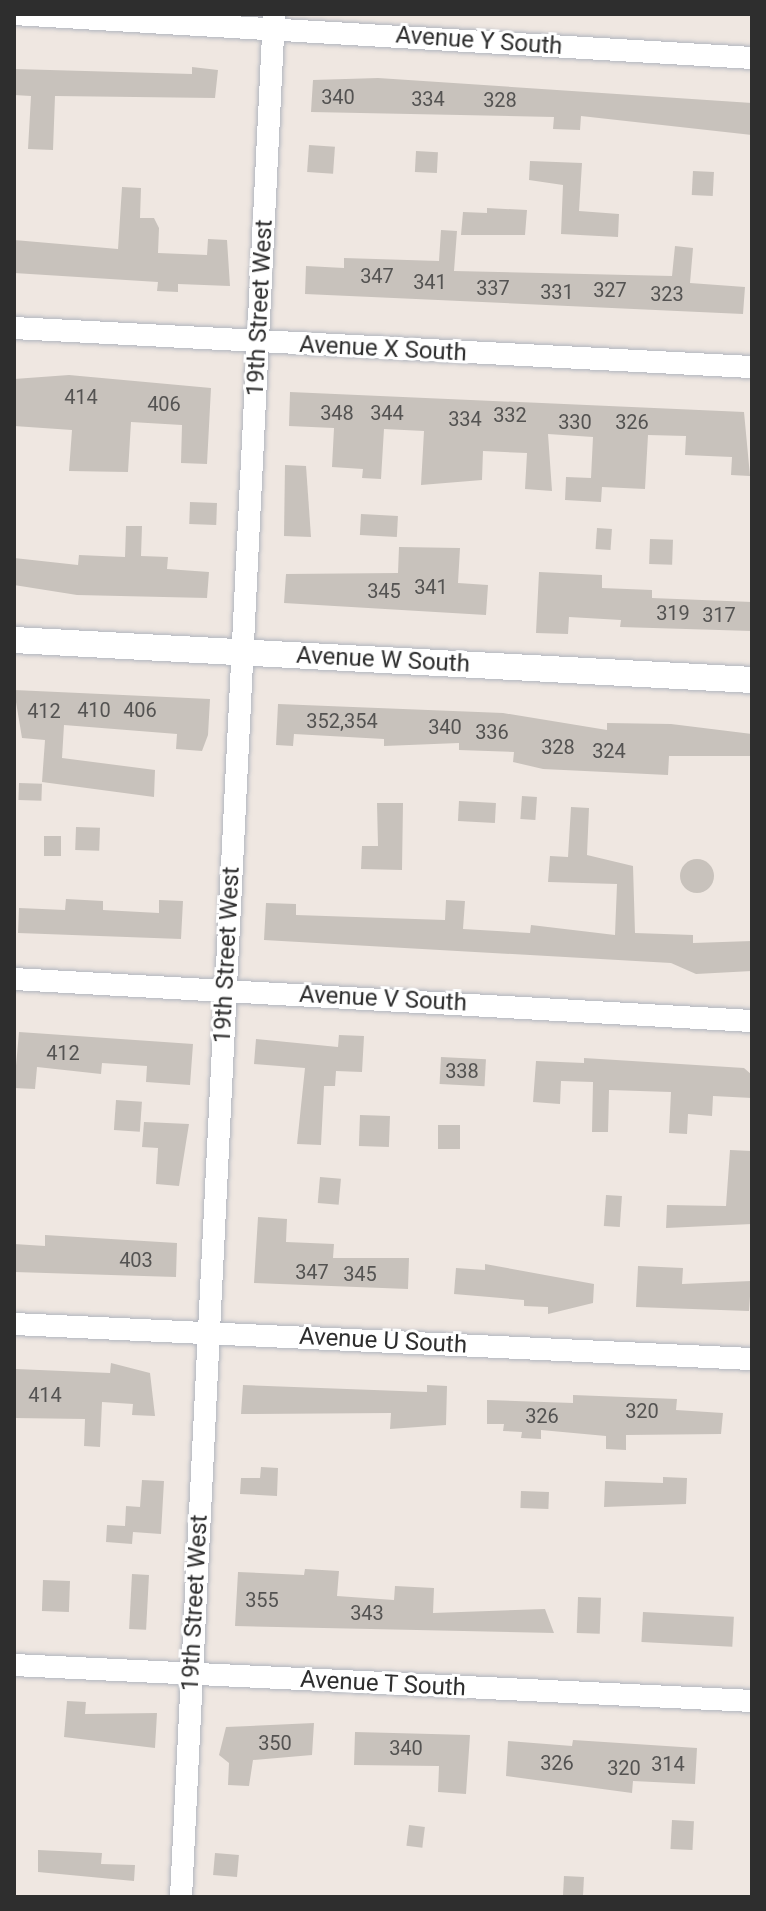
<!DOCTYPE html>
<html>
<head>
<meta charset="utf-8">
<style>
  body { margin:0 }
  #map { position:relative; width:766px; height:1911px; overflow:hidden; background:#efe7e1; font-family:Roboto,sans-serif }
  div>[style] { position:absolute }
  .building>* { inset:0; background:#c8c2bc; transform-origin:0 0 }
  .round { border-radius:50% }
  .roads { filter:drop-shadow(0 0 2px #b1b5be) drop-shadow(0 0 2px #b1b5be) }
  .minor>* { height:22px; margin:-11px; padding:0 11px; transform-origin:11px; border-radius:11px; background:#fff }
  .tertiary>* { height:26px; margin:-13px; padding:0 13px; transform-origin:13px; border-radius:13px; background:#fff }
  span { translate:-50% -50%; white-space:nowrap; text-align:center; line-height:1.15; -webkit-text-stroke:6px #fff; paint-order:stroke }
  .number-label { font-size:20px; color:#545352 }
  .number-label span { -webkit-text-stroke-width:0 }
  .street-label { font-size:24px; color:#2e2e2e }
  .frame { position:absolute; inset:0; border:16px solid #2e2e2e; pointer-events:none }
</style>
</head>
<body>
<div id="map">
  <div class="building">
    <i style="clip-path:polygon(192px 67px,218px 70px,215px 98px,55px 96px,53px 150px,28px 149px,31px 96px,14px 95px,14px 69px,192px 74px)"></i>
    <i style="clip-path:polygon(378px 78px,752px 103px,752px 135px,581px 116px,580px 130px,553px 129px,554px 117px,311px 112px,313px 80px)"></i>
    <i style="left:309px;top:145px;width:26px;height:27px;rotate:4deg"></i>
    <i style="left:416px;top:151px;width:22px;height:21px;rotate:3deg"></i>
    <i style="clip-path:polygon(530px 161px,582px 163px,579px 211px,619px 214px,618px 237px,561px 234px,563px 185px,529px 180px)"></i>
    <i style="left:693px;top:171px;width:21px;height:24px;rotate:3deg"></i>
    <i style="clip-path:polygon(122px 187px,141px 188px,140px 218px,154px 218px,159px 228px,158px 253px,207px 255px,208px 239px,227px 240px,230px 286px,178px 284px,178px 292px,157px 291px,158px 282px,14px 273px,14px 240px,118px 249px)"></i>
    <i style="clip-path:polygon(487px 208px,527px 210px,525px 235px,461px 235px,463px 212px,487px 213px)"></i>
    <i style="clip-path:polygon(441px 230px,457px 231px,454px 271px,672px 276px,675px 246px,693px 248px,690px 283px,745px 287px,743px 314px,305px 294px,306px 266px,344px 268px,344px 258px,439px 261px)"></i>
    <i style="clip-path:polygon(69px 375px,211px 388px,207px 464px,181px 463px,182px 425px,131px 422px,128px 472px,69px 471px,72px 430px,14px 426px,14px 379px)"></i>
    <i style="clip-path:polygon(290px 392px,744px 412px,750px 476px,731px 475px,732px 457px,685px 455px,686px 436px,648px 435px,645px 489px,602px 487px,601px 502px,565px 500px,566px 477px,591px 478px,593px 437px,548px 434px,552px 491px,525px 489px,527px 453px,483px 451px,482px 480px,421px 485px,424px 431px,384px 429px,381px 479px,362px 478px,363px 469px,332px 467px,334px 428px,289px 426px)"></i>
    <i style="clip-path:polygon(285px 465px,306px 466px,311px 537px,284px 536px)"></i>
    <i style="left:190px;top:502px;width:27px;height:22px;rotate:2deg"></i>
    <i style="left:361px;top:514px;width:37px;height:21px;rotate:3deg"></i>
    <i style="clip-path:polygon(126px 526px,142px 526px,141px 556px,168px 557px,167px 569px,209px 572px,207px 598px,77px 595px,14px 585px,14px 558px,78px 565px,79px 555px,125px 557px)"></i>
    <i style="left:597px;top:528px;width:15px;height:21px;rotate:4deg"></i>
    <i style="left:650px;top:539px;width:23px;height:25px;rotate:2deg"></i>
    <i style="clip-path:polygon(399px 547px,460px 548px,458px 583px,488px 585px,486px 615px,284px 603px,286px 574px,398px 573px)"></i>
    <i style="clip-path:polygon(539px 572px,602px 575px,602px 588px,652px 590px,652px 598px,752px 602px,752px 631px,620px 627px,621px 620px,569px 617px,568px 634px,536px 633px)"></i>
    <i style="clip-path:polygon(14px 690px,210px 699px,208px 735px,202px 751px,176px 749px,177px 734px,64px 725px,62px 758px,155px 770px,154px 797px,42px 782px,45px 740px,22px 738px)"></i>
    <i style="clip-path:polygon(278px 704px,503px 713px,607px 730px,607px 723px,671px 724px,752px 734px,752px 756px,669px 756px,668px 775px,543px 769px,513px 762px,514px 752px,459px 750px,459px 743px,384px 746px,384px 739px,294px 734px,293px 746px,276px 745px)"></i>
    <i style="left:19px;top:783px;width:23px;height:17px;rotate:2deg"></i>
    <i style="left:522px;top:796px;width:15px;height:23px;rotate:4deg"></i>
    <i style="left:459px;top:801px;width:37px;height:20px;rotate:3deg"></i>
    <i style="clip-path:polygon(377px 803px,403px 803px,402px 870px,361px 869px,362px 846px,378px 846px)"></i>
    <i style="clip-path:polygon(571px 807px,589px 808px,587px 855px,633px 866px,635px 933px,693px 935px,693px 943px,752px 941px,752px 971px,696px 974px,671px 963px,264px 940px,266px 903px,296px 904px,296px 915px,445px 920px,446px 900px,465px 901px,463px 929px,530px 933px,531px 925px,615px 935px,617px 884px,548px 882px,550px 856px,568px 857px)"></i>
    <i style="left:76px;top:827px;width:24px;height:23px;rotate:2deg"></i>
    <i style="left:44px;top:836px;width:17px;height:20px"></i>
    <i class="round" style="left:680px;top:859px;width:34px;height:34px"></i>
    <i style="clip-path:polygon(66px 899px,103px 901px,103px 910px,159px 913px,159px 900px,183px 901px,181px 939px,18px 933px,19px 908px,65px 910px)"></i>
    <i style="clip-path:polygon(19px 1032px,193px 1044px,190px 1085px,146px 1082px,147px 1066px,102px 1063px,101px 1074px,37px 1067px,35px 1089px,14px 1088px)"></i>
    <i style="clip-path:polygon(339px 1035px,364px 1036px,362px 1072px,336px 1071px,335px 1086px,324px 1086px,321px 1145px,297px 1144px,305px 1068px,254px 1064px,256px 1039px,338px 1047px)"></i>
    <i style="left:441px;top:1057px;width:45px;height:27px;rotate:3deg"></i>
    <i style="clip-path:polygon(584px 1058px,744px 1068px,752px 1075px,752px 1098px,713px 1096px,712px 1116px,688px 1114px,687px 1134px,669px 1133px,671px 1092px,609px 1090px,608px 1132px,592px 1132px,593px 1082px,561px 1081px,560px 1104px,533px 1102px,536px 1061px,584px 1063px)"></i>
    <i style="left:116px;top:1100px;width:26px;height:30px;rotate:4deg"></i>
    <i style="left:360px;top:1115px;width:30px;height:31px;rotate:2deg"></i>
    <i style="clip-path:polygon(144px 1122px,189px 1124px,179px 1186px,156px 1184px,158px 1148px,142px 1147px)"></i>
    <i style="left:438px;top:1125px;width:22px;height:24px"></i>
    <i style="clip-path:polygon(730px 1150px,752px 1151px,752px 1224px,666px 1228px,667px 1205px,726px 1206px)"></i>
    <i style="left:320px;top:1177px;width:21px;height:26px;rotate:5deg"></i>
    <i style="left:606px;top:1195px;width:16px;height:31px;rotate:4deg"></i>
    <i style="clip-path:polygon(258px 1217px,287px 1219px,286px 1242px,334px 1244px,333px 1258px,409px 1258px,408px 1289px,254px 1283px)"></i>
    <i style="clip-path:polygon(45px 1235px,177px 1243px,176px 1277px,14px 1272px,14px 1244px,45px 1246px)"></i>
    <i style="clip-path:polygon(485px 1264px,594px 1284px,593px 1303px,548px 1314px,548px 1307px,524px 1306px,524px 1300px,454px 1294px,456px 1268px,485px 1270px)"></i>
    <i style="clip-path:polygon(638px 1266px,683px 1268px,682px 1284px,751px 1281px,749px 1311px,636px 1307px)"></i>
    <i style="clip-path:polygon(111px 1363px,150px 1373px,155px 1416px,132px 1415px,133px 1404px,102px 1402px,100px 1447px,84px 1446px,85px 1419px,14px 1418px,16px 1369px,110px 1373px)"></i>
    <i style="clip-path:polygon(243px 1385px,427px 1392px,427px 1385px,447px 1386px,446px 1425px,390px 1429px,391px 1413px,241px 1414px)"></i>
    <i style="clip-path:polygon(573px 1395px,677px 1399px,676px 1410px,723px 1413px,721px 1434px,626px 1435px,626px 1450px,606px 1449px,606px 1436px,541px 1430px,541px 1439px,521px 1438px,522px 1432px,503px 1431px,504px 1424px,487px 1424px,487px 1400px,573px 1403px)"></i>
    <i style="clip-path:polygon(261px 1467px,278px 1468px,277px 1496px,240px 1494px,241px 1478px,260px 1478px)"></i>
    <i style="clip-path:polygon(663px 1477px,687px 1478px,686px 1504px,604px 1507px,605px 1481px,663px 1483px)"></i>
    <i style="clip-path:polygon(142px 1480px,164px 1481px,161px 1534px,133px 1532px,132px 1544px,106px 1542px,107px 1525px,125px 1526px,126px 1506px,140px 1507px)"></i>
    <i style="left:521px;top:1491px;width:28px;height:17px;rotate:2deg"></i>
    <i style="clip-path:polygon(305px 1569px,339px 1571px,337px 1596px,394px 1600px,395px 1586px,434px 1588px,433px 1613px,545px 1609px,554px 1633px,235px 1626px,238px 1572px,304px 1575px)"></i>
    <i style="left:132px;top:1574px;width:17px;height:55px;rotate:3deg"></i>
    <i style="left:43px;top:1580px;width:27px;height:31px;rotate:2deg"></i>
    <i style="left:578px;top:1597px;width:23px;height:36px;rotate:2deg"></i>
    <i style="left:643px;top:1612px;width:91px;height:30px;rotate:3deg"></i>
    <i style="clip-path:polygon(67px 1701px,86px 1702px,85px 1714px,157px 1713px,155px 1748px,64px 1737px)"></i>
    <i style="clip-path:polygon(314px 1723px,312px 1755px,253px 1760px,249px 1786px,228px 1785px,229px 1763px,219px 1755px,226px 1727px)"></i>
    <i style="clip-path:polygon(355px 1732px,470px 1735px,466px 1794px,438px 1792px,439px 1766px,354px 1765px)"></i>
    <i style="clip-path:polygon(573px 1740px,697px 1748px,695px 1784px,633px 1781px,632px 1793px,506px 1776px,508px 1741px,572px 1746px)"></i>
    <i style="left:672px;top:1820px;width:22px;height:29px;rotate:3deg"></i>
    <i style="left:409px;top:1825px;width:16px;height:21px;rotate:7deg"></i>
    <i style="clip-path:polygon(38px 1850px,102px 1853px,101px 1864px,135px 1865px,134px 1881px,38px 1872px)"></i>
    <i style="left:215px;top:1853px;width:24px;height:22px;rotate:5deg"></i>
    <i style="left:564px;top:1876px;width:20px;height:21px;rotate:3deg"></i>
  </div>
  <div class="roads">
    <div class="minor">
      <i style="left:14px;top:14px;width:739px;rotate:3.41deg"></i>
      <i style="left:14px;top:328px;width:739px;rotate:3.03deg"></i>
      <i style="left:14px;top:979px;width:739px;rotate:3.26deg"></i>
      <i style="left:14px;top:1324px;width:739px;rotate:2.72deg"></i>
      <i style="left:14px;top:1665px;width:739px;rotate:2.79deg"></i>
      <i style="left:181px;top:1897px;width:1885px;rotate:-87.17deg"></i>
    </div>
    <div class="tertiary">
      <i style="left:14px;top:640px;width:739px;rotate:3.1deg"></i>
    </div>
  </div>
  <div class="number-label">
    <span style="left:338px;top:97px">340</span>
    <span style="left:428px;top:99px">334</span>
    <span style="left:500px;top:100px">328</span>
    <span style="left:377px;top:276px">347</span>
    <span style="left:430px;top:282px">341</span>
    <span style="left:493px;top:288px">337</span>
    <span style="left:610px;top:290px">327</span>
    <span style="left:557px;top:292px">331</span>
    <span style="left:667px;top:294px">323</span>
    <span style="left:81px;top:397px">414</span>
    <span style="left:164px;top:404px">406</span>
    <span style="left:337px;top:413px">348</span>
    <span style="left:387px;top:413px">344</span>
    <span style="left:510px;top:415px">332</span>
    <span style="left:465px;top:419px">334</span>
    <span style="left:575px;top:422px">330</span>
    <span style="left:632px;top:422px">326</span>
    <span style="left:431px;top:587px">341</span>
    <span style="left:384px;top:591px">345</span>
    <span style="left:673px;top:613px">319</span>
    <span style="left:719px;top:615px">317</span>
    <span style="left:94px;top:710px">410</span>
    <span style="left:140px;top:710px">406</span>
    <span style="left:44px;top:711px">412</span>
    <span style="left:342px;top:721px">352,354</span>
    <span style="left:445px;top:727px">340</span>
    <span style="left:492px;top:732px">336</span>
    <span style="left:558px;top:747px">328</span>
    <span style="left:609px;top:751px">324</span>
    <span style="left:63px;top:1053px">412</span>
    <span style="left:462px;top:1071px">338</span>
    <span style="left:136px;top:1260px">403</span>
    <span style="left:312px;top:1272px">347</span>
    <span style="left:360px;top:1274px">345</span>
    <span style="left:45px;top:1395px">414</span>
    <span style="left:642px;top:1411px">320</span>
    <span style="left:542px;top:1416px">326</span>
    <span style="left:262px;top:1600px">355</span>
    <span style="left:367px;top:1613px">343</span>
    <span style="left:275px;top:1743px">350</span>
    <span style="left:406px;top:1748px">340</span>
    <span style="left:557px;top:1763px">326</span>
    <span style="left:668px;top:1764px">314</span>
    <span style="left:624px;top:1768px">320</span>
  </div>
  <div class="street-label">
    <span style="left:479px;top:41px;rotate:4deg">Avenue Y South</span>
    <span style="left:260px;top:308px;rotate:-87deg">19th Street West</span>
    <span style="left:383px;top:349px;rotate:3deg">Avenue X South</span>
    <span style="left:383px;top:660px;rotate:3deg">Avenue W South</span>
    <span style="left:227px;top:955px;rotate:-87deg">19th Street West</span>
    <span style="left:383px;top:999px;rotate:3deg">Avenue V South</span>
    <span style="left:383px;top:1341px;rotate:3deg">Avenue U South</span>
    <span style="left:195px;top:1603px;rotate:-87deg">19th Street West</span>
    <span style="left:383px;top:1684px;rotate:3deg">Avenue T South</span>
  </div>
  <div class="frame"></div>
</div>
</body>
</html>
